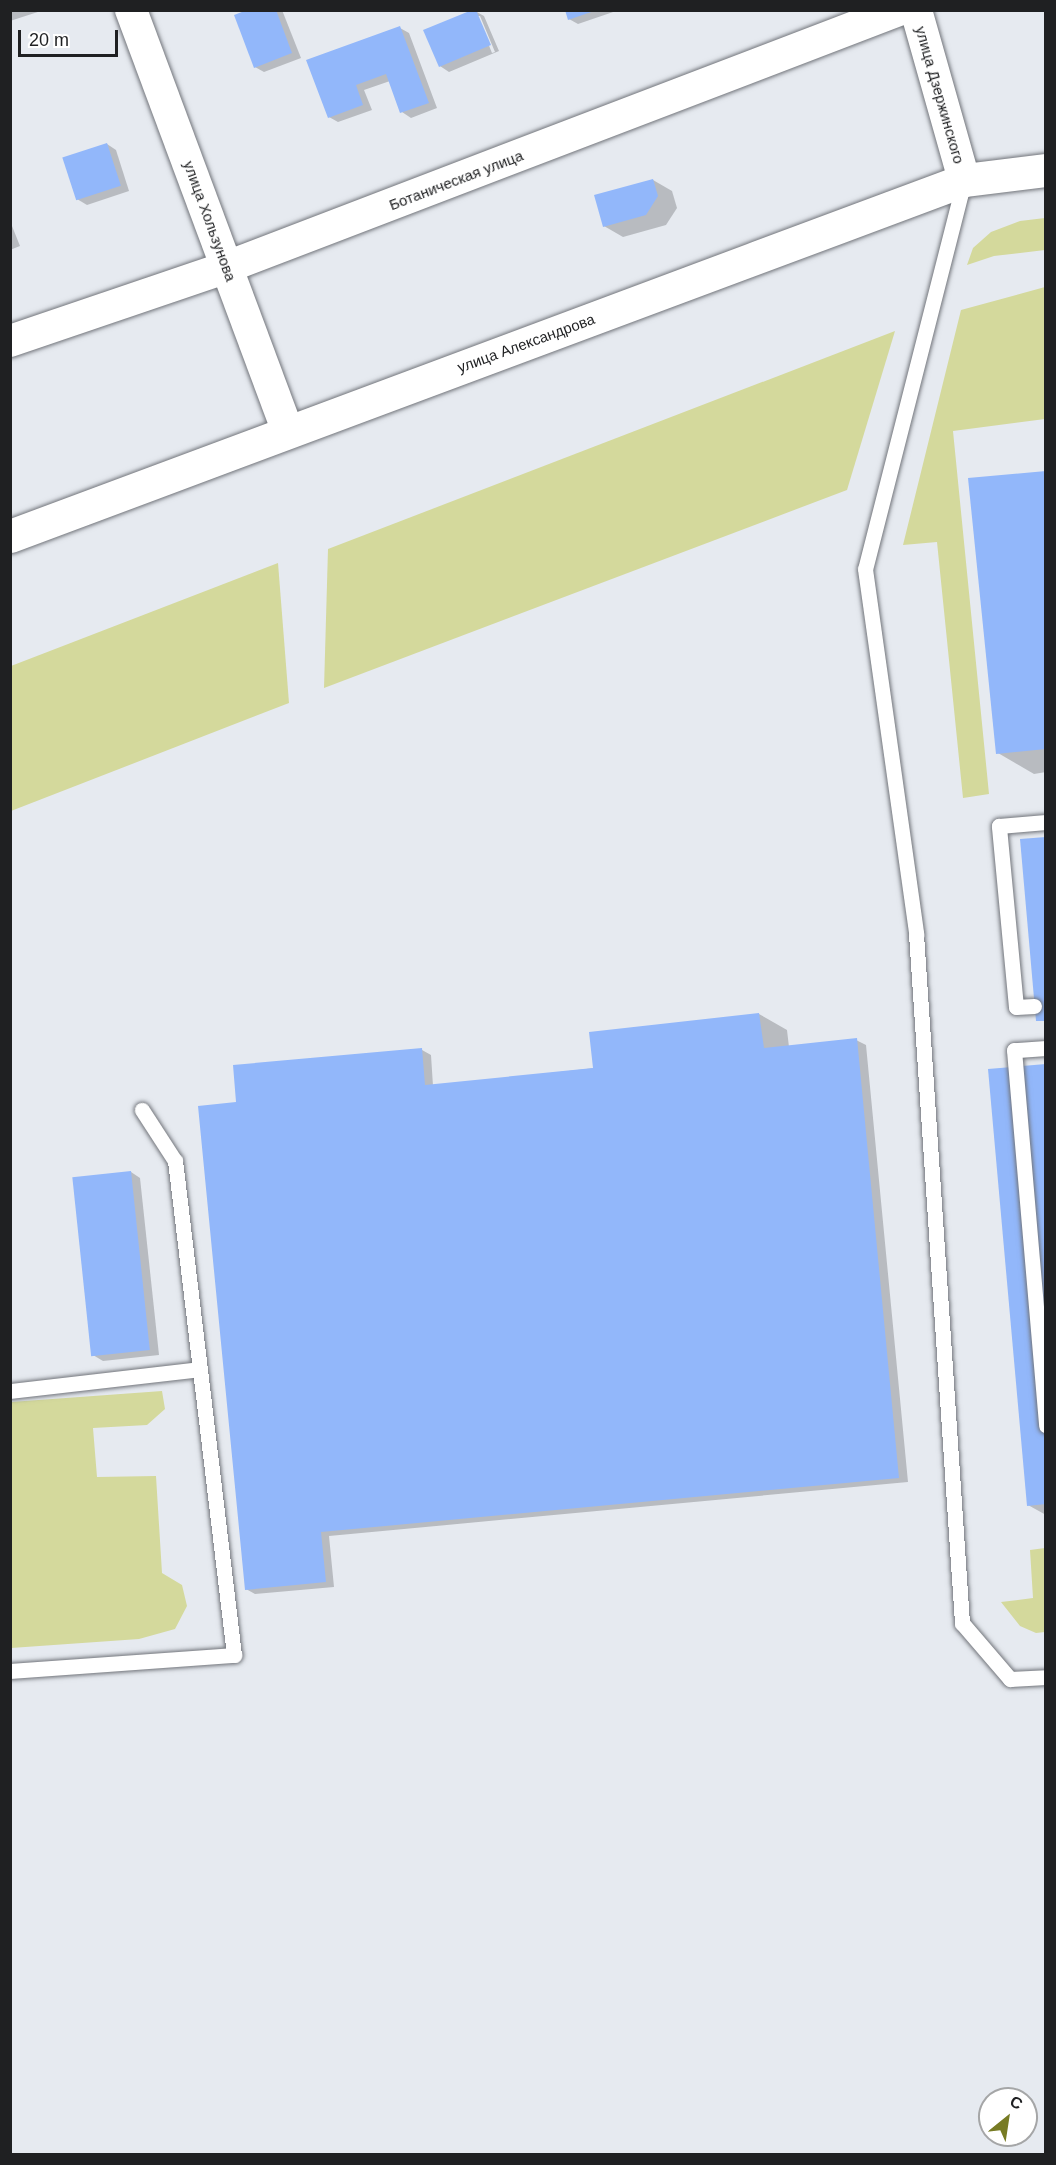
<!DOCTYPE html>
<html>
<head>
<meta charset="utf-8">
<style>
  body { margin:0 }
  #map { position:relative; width:1056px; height:2165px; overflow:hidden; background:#e6eaf0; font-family:Arial,sans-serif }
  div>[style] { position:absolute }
  .green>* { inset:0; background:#d4d99c }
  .shadow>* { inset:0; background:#0003 }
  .building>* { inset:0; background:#92b7fa; transform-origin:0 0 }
  .roads { filter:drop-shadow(0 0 2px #72757b) drop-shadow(0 0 2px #72757b) }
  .service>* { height:15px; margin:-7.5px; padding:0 7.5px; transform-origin:7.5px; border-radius:7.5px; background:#fff }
  .minor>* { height:32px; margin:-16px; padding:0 16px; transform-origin:16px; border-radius:16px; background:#fff }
  .secondary>* { height:33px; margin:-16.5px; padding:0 16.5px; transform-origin:16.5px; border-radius:16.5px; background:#fff }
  span { translate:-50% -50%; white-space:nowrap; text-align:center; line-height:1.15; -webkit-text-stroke:4.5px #fff; paint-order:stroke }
  .street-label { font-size:15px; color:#1f2022 }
  .frame { position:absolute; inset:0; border:12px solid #1f2022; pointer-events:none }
  .north { position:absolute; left:978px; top:2087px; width:60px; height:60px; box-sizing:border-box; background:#fff; border:2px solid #a5a6a7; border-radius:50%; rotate:30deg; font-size:16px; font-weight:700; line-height:24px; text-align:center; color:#1f2022 }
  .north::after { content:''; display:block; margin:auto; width:21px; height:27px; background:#777b24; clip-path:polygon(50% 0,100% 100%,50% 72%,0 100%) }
  .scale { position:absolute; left:18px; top:30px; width:100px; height:27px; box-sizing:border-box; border:3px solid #1f2022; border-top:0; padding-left:8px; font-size:18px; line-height:21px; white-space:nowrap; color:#1f2022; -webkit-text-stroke:4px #fff; paint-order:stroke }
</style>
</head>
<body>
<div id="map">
  <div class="green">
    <i style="clip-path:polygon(1045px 218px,1045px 250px,994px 256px,967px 265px,973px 248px,991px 232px,1020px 221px)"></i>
    <i style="clip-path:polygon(1045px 287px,1045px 419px,953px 431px,989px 794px,963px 798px,937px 542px,903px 545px,961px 310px)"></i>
    <i style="clip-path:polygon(895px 331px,847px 490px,324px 688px,328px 549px)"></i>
    <i style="clip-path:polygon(278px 563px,289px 703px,11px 811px,11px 666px)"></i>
    <i style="clip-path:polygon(162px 1391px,165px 1409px,147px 1425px,93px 1428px,97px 1477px,156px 1476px,162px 1573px,182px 1585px,187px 1606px,175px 1629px,139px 1639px,11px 1648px,11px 1402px)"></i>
    <i style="clip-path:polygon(1045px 1548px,1045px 1632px,1036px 1633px,1020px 1626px,1001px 1602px,1033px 1598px,1030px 1550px)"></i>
  </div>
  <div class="shadow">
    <i style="clip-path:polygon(10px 10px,44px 10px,10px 21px)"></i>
    <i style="clip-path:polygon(251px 10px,282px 10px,301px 58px,264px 72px,255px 67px)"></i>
    <i style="clip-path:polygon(566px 10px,619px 10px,578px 24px,569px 19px)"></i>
    <i style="clip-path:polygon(evenodd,475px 11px,484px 16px,499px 51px,449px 72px,440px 66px,475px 11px,477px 16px,480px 16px,495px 52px,492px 53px,477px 16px)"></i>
    <i style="clip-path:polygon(400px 28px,409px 33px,437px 108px,411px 118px,402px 112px,390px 81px,364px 90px,372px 110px,338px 122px,329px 117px)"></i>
    <i style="clip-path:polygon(107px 144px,116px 150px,129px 191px,87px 205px,77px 199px)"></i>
    <i style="clip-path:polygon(653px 180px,672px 191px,677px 208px,666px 225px,623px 237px,604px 226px)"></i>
    <i style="clip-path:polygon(10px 221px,20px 246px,10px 250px)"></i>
    <i style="clip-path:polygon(1046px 472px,1046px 772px,1034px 774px,998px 753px)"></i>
    <i style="clip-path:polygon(759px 1014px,787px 1030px,789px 1047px,856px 1040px,866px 1045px,908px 1482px,329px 1536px,334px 1587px,255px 1594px,246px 1589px,238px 1103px,422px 1050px,431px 1055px,433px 1086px,595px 1068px)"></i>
    <i style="clip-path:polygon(1046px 1066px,1046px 1515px,1028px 1505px)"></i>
    <i style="clip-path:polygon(131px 1172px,140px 1178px,159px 1355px,103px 1361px,93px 1355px)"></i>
  </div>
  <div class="building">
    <i style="clip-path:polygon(247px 10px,276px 10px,292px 53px,254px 68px,234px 15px)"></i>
    <i style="clip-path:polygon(472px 10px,476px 10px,491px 45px,439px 67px,423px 30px)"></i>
    <i style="clip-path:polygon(565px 10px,594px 10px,594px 11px,568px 20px)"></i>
    <i style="clip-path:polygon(400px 26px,429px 103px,400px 113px,386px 74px,356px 85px,363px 105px,328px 118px,306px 60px)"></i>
    <i style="left:107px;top:143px;width:45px;height:47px;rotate:72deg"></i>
    <i style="clip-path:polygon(653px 179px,658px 196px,646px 215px,603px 227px,594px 195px)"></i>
    <i style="clip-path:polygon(1046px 471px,1046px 749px,996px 754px,968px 478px)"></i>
    <i style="clip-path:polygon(1046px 837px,1046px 1021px,1036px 1021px,1020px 839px)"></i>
    <i style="clip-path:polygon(759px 1013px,764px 1048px,857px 1038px,899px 1478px,321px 1532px,326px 1582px,245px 1590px,198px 1106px,236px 1102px,233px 1065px,422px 1048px,425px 1085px,593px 1068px,589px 1032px)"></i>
    <i style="clip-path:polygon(1046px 1064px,1046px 1504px,1027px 1506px,988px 1069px)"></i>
    <i style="left:131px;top:1171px;width:180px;height:59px;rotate:84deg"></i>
  </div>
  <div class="roads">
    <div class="service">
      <i style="left:964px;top:181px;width:400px;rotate:104.3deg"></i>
      <i style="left:865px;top:569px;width:369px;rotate:82deg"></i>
      <i style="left:916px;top:934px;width:691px;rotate:86.18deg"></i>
      <i style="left:962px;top:1623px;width:74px;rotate:49.4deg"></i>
      <i style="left:1010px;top:1679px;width:36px;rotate:-3deg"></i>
      <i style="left:1034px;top:1006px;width:18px;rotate:177deg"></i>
      <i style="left:1016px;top:1007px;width:182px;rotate:-95.4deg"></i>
      <i style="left:999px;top:826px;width:47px;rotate:-4.9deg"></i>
      <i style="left:1046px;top:1048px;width:32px;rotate:176deg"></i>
      <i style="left:1014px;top:1050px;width:377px;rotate:85.1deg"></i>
      <i style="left:10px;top:1391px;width:191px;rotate:-6.6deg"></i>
      <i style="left:10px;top:1671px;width:225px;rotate:-4.1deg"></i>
      <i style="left:234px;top:1655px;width:498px;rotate:-96.8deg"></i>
      <i style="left:175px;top:1161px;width:61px;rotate:-122.9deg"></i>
    </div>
    <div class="minor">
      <i style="left:131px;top:10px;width:450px;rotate:69.6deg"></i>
      <i style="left:916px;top:10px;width:177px;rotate:74.2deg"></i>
      <i style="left:10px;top:341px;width:229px;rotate:-18.8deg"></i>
      <i style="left:227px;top:267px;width:719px;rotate:-20.93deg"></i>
    </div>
    <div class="secondary">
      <i style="left:10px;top:536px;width:1018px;rotate:-20.46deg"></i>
      <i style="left:964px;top:180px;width:83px;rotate:-7deg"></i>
    </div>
  </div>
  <div class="street-label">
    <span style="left:940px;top:95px;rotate:74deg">улица Дзержинского</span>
    <span style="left:456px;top:180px;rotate:-21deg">Ботаническая улица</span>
    <span style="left:210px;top:221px;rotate:70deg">улица Хользунова</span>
    <span style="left:526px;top:343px;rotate:-20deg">улица Александрова</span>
  </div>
  <div class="frame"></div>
  <div class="north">С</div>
  <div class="scale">20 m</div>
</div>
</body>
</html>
